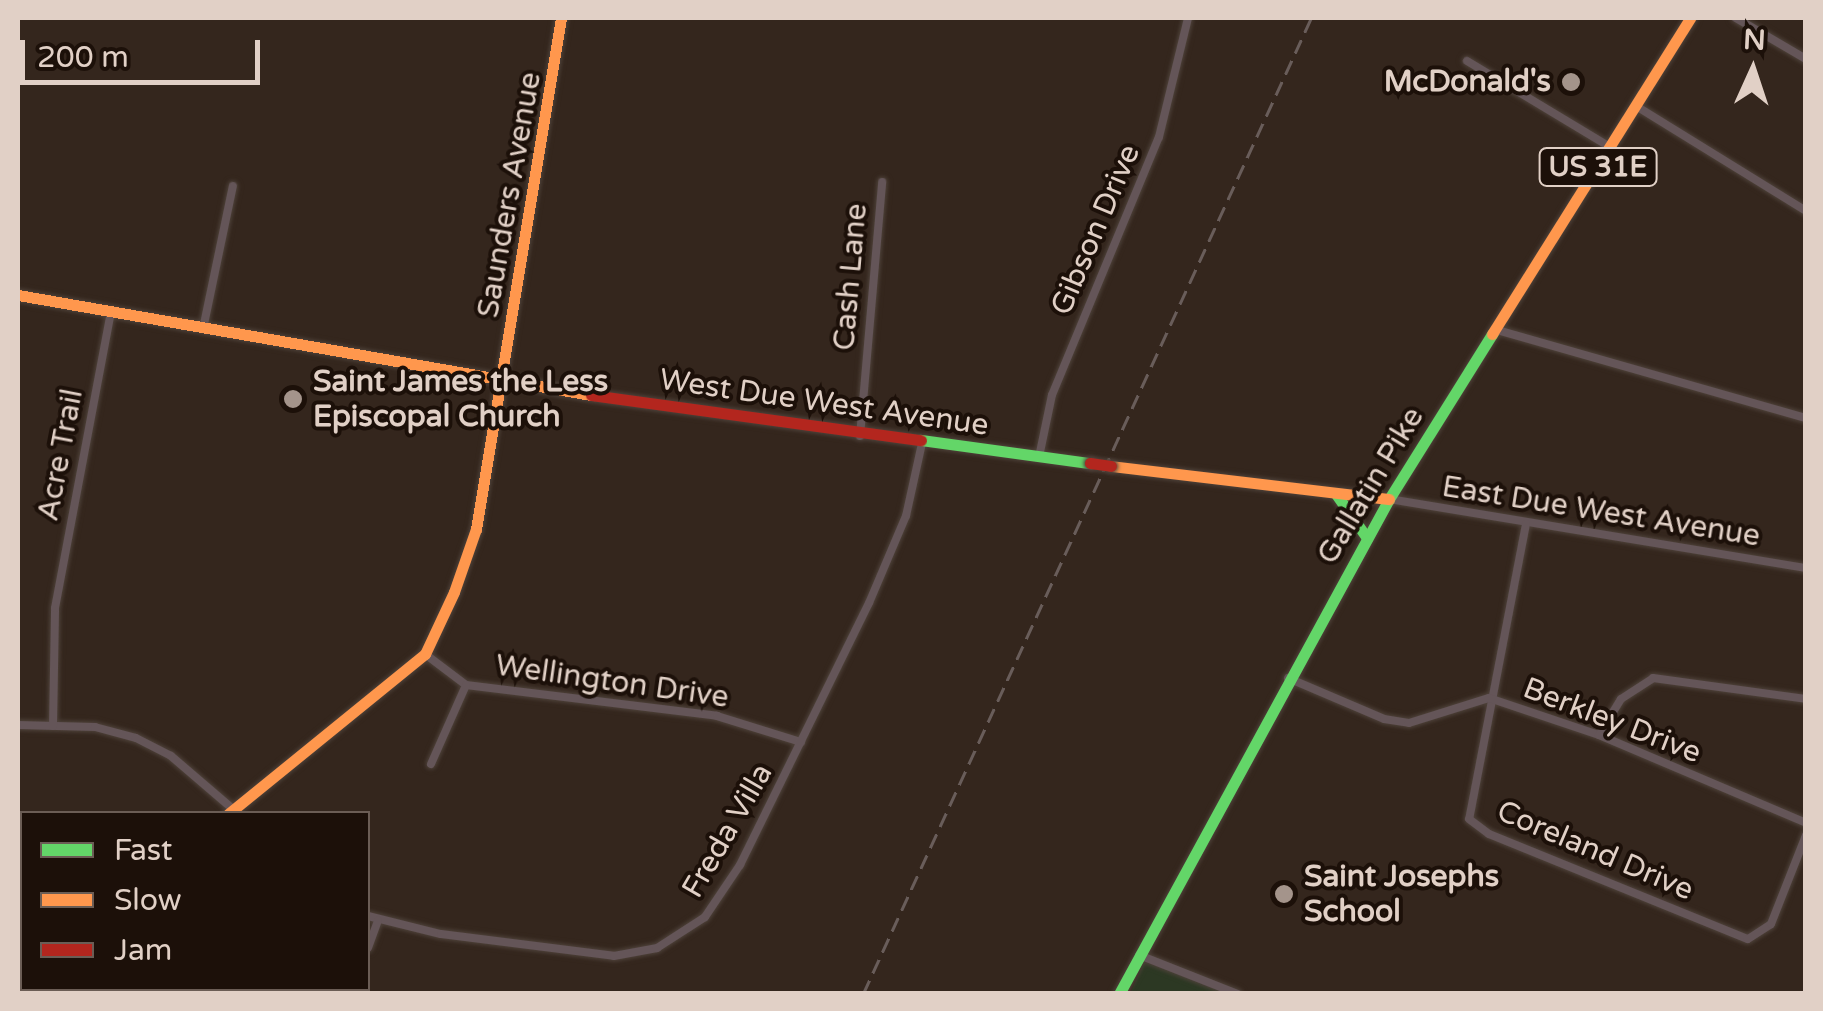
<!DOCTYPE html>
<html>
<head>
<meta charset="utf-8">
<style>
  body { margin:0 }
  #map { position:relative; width:1823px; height:1011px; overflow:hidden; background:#34261d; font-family:"Varela Round",sans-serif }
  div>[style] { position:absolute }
  .green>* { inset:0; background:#2c3823 }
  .roads { filter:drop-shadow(0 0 2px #4e423a) drop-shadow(0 0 2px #4e423a) }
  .street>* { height:8px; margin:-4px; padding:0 4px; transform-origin:4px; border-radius:4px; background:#645558 }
  .fast>* { height:11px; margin:-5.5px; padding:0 5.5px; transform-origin:5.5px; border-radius:5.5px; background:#63d668 }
  .slow>* { height:11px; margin:-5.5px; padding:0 5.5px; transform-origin:5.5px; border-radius:5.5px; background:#ff974d }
  .jam>* { height:11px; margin:-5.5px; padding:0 5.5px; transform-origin:5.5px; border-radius:5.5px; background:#b3261e }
  .rail>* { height:2.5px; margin-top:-1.25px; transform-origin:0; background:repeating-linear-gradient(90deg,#695d5a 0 15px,transparent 0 23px) }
  .bridges { filter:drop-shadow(0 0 2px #4e423a) drop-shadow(0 0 2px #4e423a) }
  .jam-bridge>* { height:11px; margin:-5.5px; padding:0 5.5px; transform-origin:5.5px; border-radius:5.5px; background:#b3261e }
  .dots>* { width:28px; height:28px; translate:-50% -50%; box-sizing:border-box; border:5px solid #1c1009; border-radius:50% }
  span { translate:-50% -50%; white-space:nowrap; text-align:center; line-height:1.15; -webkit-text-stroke:8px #1c1009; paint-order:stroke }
  .shield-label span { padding:2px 8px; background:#1c1009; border:2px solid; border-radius:8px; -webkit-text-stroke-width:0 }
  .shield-label { font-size:28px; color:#e1d0c6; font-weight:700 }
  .poi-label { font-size:30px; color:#e1d0c6; font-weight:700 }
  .right { translate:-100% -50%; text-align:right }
  .left { translate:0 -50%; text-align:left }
  .street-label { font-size:30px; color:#e1d0c6 }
  .frame { position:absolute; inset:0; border:20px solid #e1d0c6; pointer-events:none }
  .legend { position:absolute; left:20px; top:811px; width:350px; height:180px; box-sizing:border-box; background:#1c1009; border:2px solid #6b5d55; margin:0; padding:12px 18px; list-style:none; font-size:30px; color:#e1d0c6 }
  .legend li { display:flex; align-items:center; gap:20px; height:50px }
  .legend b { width:50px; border:2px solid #6b5d55 }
  .north { position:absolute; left:1703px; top:20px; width:100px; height:100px; -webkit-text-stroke:8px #1c1009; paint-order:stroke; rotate:3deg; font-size:28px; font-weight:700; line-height:40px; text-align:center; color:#e1d0c6 }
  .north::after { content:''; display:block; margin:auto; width:35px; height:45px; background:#e1d0c6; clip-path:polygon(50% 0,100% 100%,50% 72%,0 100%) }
  .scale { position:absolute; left:20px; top:40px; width:240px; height:45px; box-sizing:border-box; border:5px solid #e1d0c6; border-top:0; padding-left:12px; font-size:30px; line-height:35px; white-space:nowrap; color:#e1d0c6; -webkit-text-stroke:8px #1c1009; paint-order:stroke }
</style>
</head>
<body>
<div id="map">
  <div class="green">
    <i style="clip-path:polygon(1144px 962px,1239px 993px,1130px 994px)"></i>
  </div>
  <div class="roads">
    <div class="street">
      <i style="left:1736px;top:18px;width:81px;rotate:30.4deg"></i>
      <i style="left:1467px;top:61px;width:167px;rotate:31deg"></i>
      <i style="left:1636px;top:106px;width:200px;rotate:31.7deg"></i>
      <i style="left:203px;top:329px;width:146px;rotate:-78.2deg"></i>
      <i style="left:1497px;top:330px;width:321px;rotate:15.9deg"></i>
      <i style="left:860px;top:436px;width:255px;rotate:-85deg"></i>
      <i style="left:1039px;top:457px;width:63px;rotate:-78.2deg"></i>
      <i style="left:1052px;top:395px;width:279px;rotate:-67.5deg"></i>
      <i style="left:1159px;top:137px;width:122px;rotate:-76.3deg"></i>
      <i style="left:1389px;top:499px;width:423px;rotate:9.4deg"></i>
      <i style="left:1526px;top:524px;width:300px;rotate:100.9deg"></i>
      <i style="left:1469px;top:819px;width:25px;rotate:37deg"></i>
      <i style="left:1489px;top:834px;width:279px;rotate:22.1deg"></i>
      <i style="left:1748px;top:939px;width:27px;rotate:-33deg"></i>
      <i style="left:1771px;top:924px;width:96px;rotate:-68.5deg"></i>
      <i style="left:425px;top:654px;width:51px;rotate:37.1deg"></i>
      <i style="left:466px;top:685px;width:253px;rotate:7deg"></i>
      <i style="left:717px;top:716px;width:88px;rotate:17.2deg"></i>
      <i style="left:1288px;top:678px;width:104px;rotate:23.1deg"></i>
      <i style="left:1384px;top:719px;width:25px;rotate:9deg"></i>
      <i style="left:1409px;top:723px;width:84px;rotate:-17.4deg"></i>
      <i style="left:1489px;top:698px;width:116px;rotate:18.6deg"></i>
      <i style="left:1599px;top:735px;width:225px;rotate:23deg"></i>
      <i style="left:18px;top:725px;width:77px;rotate:1.5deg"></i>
      <i style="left:95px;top:727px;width:42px;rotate:15deg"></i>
      <i style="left:136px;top:738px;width:39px;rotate:27deg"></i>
      <i style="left:171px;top:756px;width:83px;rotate:40.6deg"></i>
      <i style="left:53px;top:726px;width:118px;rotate:-89deg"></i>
      <i style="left:55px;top:608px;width:301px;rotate:-79.3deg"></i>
      <i style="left:1599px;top:735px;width:42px;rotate:-58.6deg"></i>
      <i style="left:1621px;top:699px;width:38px;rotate:-33deg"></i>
      <i style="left:1653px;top:678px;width:154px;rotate:7.8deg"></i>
      <i style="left:431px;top:764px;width:86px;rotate:-66.1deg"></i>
      <i style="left:368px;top:916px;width:75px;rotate:13.9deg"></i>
      <i style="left:441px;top:934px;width:174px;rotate:7.2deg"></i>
      <i style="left:614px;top:956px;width:44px;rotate:-10.5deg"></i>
      <i style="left:657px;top:948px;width:57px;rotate:-32.9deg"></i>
      <i style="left:705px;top:917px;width:63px;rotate:-56.1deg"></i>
      <i style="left:740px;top:865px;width:292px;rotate:-63.8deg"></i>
      <i style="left:869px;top:603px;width:95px;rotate:-67deg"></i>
      <i style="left:906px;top:516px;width:75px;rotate:-77.6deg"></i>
      <i style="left:368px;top:948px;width:29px;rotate:-70deg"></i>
      <i style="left:1139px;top:955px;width:106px;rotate:21.5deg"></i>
      <i style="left:18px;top:961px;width:4px;rotate:14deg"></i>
      <i style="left:174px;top:994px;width:6px;rotate:-81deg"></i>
      <i style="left:350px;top:994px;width:6px;rotate:-72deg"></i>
    </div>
    <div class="fast">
      <i style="left:921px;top:440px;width:171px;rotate:7.8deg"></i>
      <i style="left:1336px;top:494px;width:54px;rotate:54.8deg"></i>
      <i style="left:1119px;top:994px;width:564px;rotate:-61.39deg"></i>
      <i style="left:1389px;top:499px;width:195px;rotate:-58deg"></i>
    </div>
    <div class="slow">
      <i style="left:18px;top:295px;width:582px;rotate:9.9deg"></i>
      <i style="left:1492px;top:334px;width:373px;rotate:-57.9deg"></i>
      <i style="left:1111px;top:466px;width:280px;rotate:6.8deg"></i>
      <i style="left:228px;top:814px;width:254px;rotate:-39.1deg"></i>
      <i style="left:425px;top:654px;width:68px;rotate:-64.9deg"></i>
      <i style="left:454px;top:592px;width:67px;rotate:-70.8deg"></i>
      <i style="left:476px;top:529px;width:518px;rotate:-80.56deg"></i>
    </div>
    <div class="jam">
      <i style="left:591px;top:395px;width:333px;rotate:7.8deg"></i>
    </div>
  </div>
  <div class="rail">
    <i style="left:863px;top:994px;width:1074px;rotate:-65.34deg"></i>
  </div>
  <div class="bridges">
    <div class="jam-bridge">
      <i style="left:1090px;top:463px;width:21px;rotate:8deg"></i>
    </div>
  </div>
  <div class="dots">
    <i style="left:1571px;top:82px;background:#a4948b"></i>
    <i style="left:293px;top:399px;background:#a4948b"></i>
    <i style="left:1284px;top:894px;background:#a4948b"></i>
  </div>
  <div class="shield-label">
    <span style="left:1598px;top:167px">US 31E</span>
  </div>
  <div class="poi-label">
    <span class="right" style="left:1551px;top:82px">McDonald's</span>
    <span class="left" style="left:313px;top:399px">Saint James the Less<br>Episcopal Church</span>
    <span class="left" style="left:1304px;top:894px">Saint Josephs<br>School</span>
  </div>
  <div class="street-label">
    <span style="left:510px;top:195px;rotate:-80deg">Saunders Avenue</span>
    <span style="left:1096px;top:230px;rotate:-67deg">Gibson Drive</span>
    <span style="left:851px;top:277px;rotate:-85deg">Cash Lane</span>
    <span style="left:824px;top:403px;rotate:8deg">West Due West Avenue</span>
    <span style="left:61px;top:455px;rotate:-79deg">Acre Trail</span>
    <span style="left:1371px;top:486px;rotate:-59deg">Gallatin Pike</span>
    <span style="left:1601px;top:512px;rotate:9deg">East Due West Avenue</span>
    <span style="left:612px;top:682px;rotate:8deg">Wellington Drive</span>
    <span style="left:1612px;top:721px;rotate:21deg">Berkley Drive</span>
    <span style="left:728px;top:831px;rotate:-60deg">Freda Villa</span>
    <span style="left:1595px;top:851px;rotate:23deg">Coreland Drive</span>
  </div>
  <div class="frame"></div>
  <ul class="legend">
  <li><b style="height:12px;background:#63d668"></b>Fast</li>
  <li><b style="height:12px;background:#ff974d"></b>Slow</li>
  <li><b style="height:12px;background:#b3261e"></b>Jam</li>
  </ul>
  <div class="north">N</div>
  <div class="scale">200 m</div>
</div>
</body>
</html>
